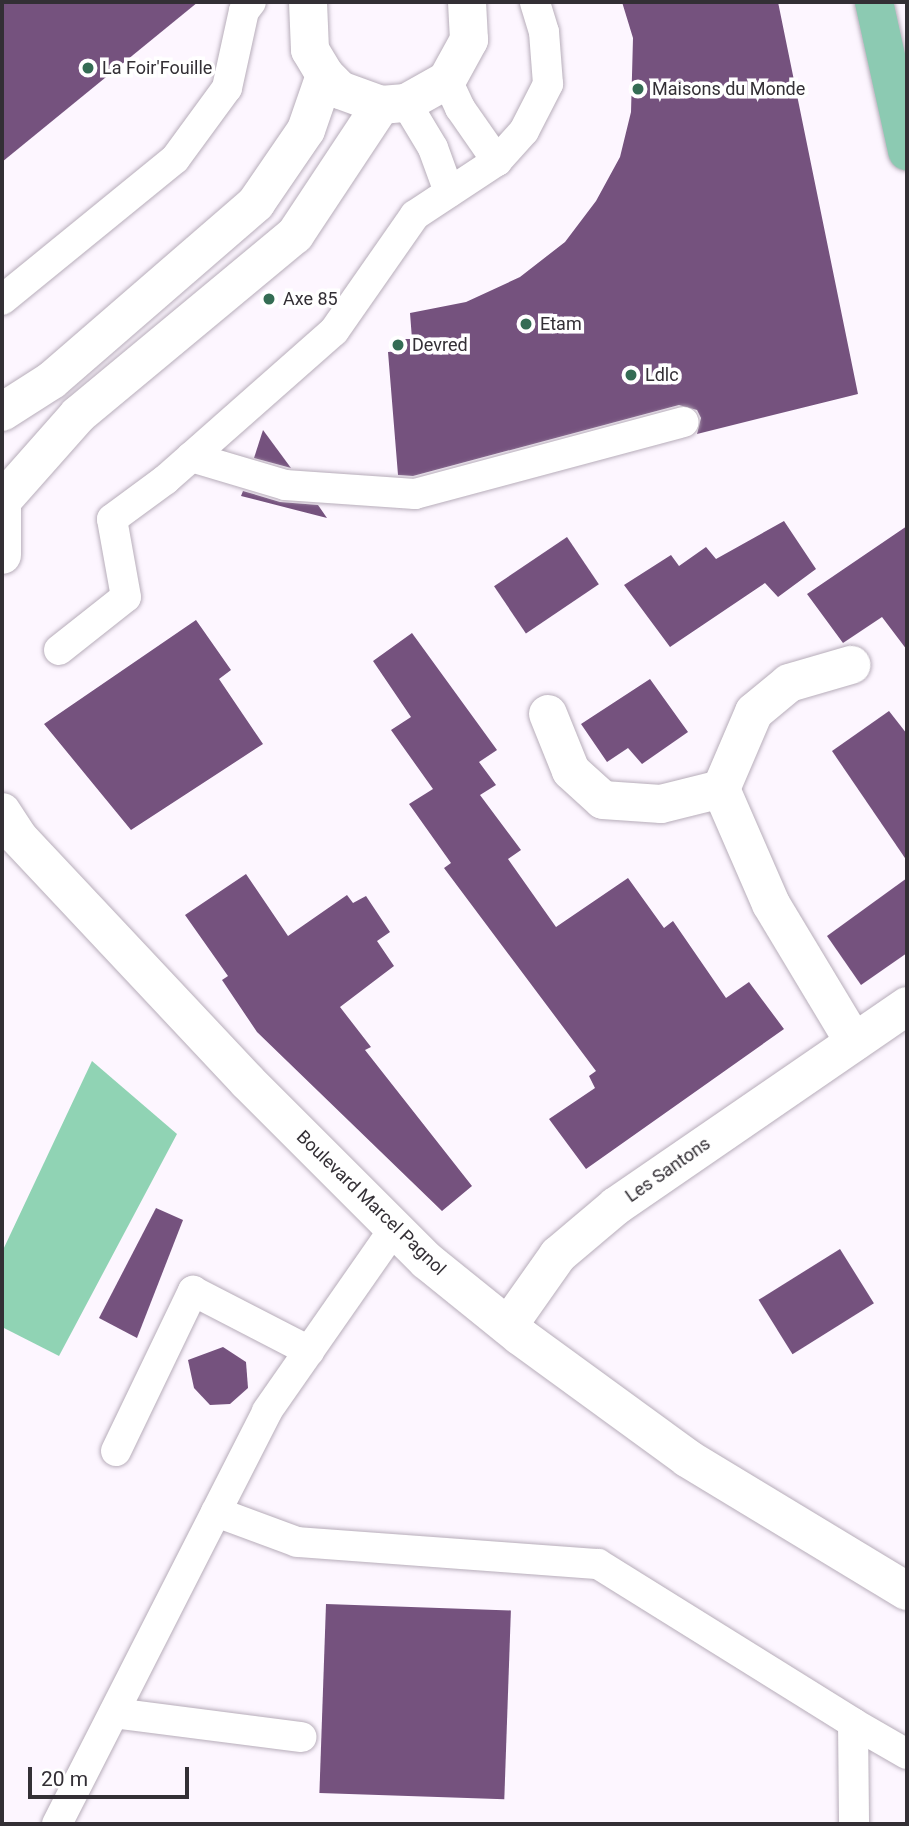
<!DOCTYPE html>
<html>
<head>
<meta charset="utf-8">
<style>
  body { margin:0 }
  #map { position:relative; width:909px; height:1826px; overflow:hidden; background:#fdf6ff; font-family:Roboto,sans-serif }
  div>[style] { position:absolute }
  .water>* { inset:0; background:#90d3b4 }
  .building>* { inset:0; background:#75527e; transform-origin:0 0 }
  .roads { filter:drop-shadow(0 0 2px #b7adba) drop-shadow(0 0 2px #b7adba) }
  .service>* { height:30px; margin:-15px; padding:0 15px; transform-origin:15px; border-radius:15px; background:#fff }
  .minor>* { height:38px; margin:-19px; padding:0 19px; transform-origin:19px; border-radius:19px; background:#fff }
  .tertiary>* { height:38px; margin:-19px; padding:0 19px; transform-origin:19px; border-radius:19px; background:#fff }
  .primary>* { height:38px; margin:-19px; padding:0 19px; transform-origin:19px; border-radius:19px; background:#8ccab2 }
  .dots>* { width:19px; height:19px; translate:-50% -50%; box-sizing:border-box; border:4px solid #fff; border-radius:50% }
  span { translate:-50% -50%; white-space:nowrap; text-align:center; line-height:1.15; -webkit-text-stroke:7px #fff; paint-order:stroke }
  .poi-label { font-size:18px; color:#332f35 }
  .left { translate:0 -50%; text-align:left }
  .street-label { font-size:18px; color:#332f35 }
  .frame { position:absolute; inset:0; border:4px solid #332f35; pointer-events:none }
  .scale { position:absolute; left:28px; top:1767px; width:161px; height:32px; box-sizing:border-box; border:4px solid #332f35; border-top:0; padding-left:9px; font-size:21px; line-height:24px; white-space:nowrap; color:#332f35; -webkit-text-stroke:5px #fff; paint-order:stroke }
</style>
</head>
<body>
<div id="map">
  <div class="water">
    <i style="clip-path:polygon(92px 1061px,177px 1134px,59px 1356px,2px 1327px,2px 1252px)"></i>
  </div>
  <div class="building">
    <i style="clip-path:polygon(2px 2px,198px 2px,2px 162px)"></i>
    <i style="clip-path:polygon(622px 2px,778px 2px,858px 394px,697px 434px,701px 418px,697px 410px,679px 405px,413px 476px,398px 475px,388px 352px,399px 351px,399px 339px,412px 339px,410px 313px,466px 302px,520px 277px,565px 242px,596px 201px,620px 157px,631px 112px,633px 38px)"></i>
    <i style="clip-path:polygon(263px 430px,291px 468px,254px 458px)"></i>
    <i style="clip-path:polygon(243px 491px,280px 502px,318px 505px,327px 518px,241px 496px)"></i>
    <i style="clip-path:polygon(784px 521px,816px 569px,778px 597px,765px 583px,670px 647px,624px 585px,671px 555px,679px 566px,706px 547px,716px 559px)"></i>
    <i style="clip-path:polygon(907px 526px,907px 650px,882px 617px,843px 643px,807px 594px)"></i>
    <i style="left:567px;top:537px;width:57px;height:88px;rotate:56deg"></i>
    <i style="clip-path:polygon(196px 620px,231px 670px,219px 679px,263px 744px,131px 830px,44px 724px)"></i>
    <i style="clip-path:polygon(412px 633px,497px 750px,479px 762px,496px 785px,480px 795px,521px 850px,508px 859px,556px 927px,628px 878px,664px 928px,673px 921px,726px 998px,749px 982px,784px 1029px,586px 1169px,549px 1119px,595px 1088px,589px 1076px,596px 1071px,444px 868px,451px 863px,409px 804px,433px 789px,391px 730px,411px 717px,373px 661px)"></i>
    <i style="clip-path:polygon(650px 679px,688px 732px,642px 764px,628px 748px,607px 762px,581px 724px)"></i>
    <i style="clip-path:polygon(889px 711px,907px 734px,907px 861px,832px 751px)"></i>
    <i style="clip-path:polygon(246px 874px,288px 936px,347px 895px,353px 903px,366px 896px,390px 932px,377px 941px,394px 966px,340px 1007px,371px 1047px,365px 1050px,472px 1186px,442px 1211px,257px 1032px,222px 980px,228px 976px,185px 915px)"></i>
    <i style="clip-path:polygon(907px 878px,907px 953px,861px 985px,827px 936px)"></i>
    <i style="clip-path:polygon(156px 1208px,183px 1220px,137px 1338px,99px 1318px)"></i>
    <i style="left:840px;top:1249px;width:64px;height:96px;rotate:58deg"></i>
    <i style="clip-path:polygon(223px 1347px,246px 1362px,248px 1388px,230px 1404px,210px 1405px,194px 1388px,188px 1360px)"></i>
    <i style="left:326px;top:1604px;width:185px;height:189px;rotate:2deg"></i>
  </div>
  <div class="roads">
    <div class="service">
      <i style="left:447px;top:80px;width:31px;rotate:65deg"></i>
      <i style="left:460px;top:108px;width:65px;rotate:55.1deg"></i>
      <i style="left:406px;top:103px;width:52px;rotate:59deg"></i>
      <i style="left:433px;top:148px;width:47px;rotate:70deg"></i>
      <i style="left:2px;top:300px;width:223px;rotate:-39.2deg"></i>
      <i style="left:175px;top:159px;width:88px;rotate:-53.8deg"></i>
      <i style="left:227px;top:88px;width:79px;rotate:-77.6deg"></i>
      <i style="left:244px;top:11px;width:11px;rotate:-52deg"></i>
      <i style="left:191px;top:457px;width:98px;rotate:16.6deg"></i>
      <i style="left:285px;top:485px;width:130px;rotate:4deg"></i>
      <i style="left:415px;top:494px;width:278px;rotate:-15deg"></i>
      <i style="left:59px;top:650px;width:85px;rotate:-38.3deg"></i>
      <i style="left:126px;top:597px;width:79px;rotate:-100.2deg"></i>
      <i style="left:112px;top:519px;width:66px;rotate:-36.3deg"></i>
      <i style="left:165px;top:480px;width:225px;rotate:-41.4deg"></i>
      <i style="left:334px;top:331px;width:141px;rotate:-55.1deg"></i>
      <i style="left:415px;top:215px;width:98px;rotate:-33.4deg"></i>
      <i style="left:497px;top:161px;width:40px;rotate:-48deg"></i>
      <i style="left:524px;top:131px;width:53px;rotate:-62.9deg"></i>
      <i style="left:548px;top:84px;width:52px;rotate:-94.4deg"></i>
      <i style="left:544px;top:32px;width:31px;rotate:-107deg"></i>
      <i style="left:116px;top:1451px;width:178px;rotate:-64.3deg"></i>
      <i style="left:193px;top:1291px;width:131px;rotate:27.3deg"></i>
      <i style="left:216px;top:1512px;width:86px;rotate:20.3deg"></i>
      <i style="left:297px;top:1542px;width:302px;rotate:4.2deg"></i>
      <i style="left:598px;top:1564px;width:301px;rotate:31.9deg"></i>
      <i style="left:853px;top:1723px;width:101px;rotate:89.4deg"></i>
      <i style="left:114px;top:1713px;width:189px;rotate:7.3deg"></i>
      <i style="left:853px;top:1723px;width:62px;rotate:29.9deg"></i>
      <i style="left:57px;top:1824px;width:463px;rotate:-63deg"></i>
      <i style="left:267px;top:1411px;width:222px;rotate:-55.1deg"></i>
    </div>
    <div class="minor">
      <i style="left:308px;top:2px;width:48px;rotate:87.6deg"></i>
      <i style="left:310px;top:50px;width:29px;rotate:59deg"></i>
      <i style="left:325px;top:75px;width:21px;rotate:45deg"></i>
      <i style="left:340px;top:90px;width:44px;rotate:20.1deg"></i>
      <i style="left:381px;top:105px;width:25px;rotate:-5deg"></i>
      <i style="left:406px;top:103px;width:47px;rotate:-29.3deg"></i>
      <i style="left:447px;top:80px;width:46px;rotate:-61.2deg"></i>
      <i style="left:469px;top:40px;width:38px;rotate:-93deg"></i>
      <i style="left:2px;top:412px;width:59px;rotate:-32.6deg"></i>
      <i style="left:52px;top:380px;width:270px;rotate:-40.9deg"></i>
      <i style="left:256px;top:203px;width:88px;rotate:-55.6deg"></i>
      <i style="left:306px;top:130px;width:58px;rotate:-70.9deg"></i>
      <i style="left:2px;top:501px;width:115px;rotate:-48.5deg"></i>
      <i style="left:78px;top:415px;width:282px;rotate:-39.7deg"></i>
      <i style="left:295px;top:235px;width:156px;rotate:-56.5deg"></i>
      <i style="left:548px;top:714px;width:61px;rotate:68deg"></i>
      <i style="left:571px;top:771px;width:43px;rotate:42.2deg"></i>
      <i style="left:603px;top:800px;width:58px;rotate:3.9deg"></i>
      <i style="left:661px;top:804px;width:62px;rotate:-14deg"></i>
      <i style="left:721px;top:789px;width:125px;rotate:66.5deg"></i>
      <i style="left:771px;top:904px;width:161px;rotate:59deg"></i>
      <i style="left:721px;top:789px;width:84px;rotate:-66.8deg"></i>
      <i style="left:754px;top:712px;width:45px;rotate:-39.6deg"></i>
      <i style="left:789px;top:683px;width:65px;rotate:-16.2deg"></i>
      <i style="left:508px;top:1326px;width:87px;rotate:-54.8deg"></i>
      <i style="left:558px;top:1255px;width:76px;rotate:-40.2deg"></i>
      <i style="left:616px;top:1206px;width:353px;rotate:-34.5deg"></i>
    </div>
    <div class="tertiary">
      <i style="left:2px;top:508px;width:47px;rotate:90deg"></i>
      <i style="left:2px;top:812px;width:30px;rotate:57deg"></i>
      <i style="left:18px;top:837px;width:336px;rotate:46.8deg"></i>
      <i style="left:248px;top:1082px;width:253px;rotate:45deg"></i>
      <i style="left:427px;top:1261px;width:119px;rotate:38.9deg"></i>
      <i style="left:520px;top:1336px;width:207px;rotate:36.1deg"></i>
      <i style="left:687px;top:1458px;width:257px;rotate:31.2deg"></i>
    </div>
    <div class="primary">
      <i style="left:874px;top:2px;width:153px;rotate:77.5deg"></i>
    </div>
  </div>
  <div class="dots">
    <i style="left:88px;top:68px;background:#346c54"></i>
    <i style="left:638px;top:89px;background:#346c54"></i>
    <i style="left:269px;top:299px;background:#346c54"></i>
    <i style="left:526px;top:324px;background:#346c54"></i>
    <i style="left:398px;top:345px;background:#346c54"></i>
    <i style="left:631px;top:375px;background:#346c54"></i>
  </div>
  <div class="poi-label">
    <span class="left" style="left:102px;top:68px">La Foir'Fouille</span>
    <span class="left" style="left:652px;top:89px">Maisons du Monde</span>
    <span class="left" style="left:283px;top:299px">Axe 85</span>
    <span class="left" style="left:540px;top:324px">Etam</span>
    <span class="left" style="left:412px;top:345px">Devred</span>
    <span class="left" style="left:645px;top:375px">Ldlc</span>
  </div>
  <div class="street-label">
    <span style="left:668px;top:1170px;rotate:-35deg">Les Santons</span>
    <span style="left:371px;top:1203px;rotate:44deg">Boulevard Marcel Pagnol</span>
  </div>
  <div class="frame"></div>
  <div class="scale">20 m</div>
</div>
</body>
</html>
